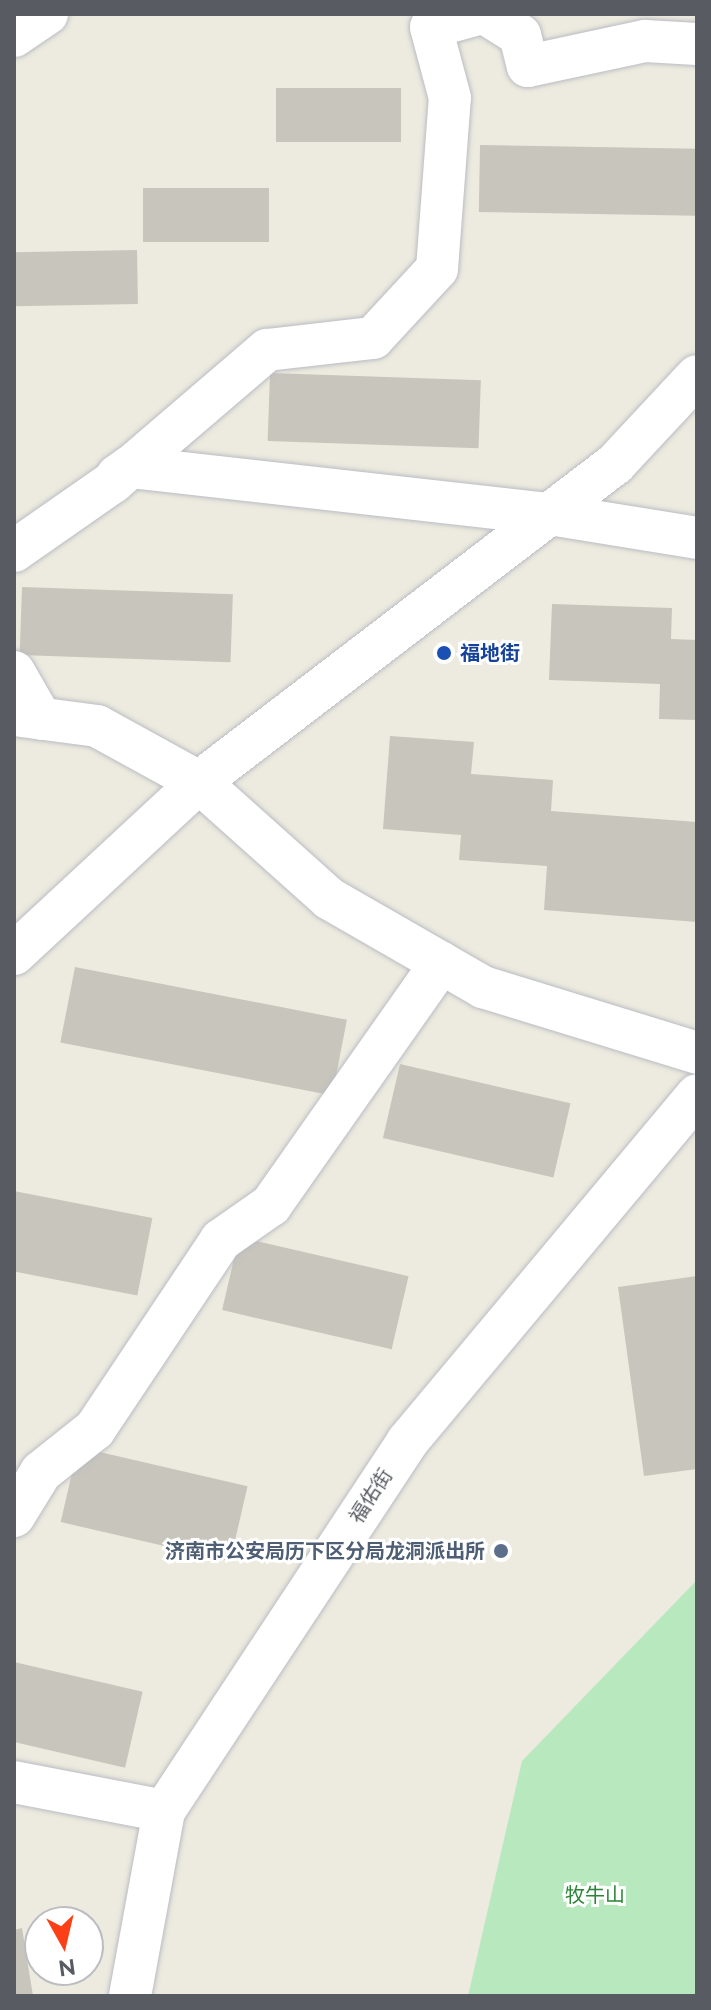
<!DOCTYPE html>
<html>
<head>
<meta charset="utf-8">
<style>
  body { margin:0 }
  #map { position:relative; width:711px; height:2010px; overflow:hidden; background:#edebdf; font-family:Raleway,"Noto Sans SC",sans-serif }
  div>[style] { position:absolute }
  .green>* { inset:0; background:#b8e8bd }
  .building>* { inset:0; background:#c8c5bc; transform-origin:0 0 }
  .roads { filter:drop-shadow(0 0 2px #babcc3) drop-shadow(0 0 2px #babcc3) }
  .minor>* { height:42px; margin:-21px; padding:0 21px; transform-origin:21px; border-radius:21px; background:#fff }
  .dots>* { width:22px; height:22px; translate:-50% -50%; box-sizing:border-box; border:4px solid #fff; border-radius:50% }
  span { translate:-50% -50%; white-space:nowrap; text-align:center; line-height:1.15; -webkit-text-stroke:6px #fff; paint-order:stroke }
  .transit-label { font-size:20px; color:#164399; font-weight:700 }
  .left { translate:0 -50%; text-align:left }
  .street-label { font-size:20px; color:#585b62 }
  .service-label { font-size:20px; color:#4e5e75; font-weight:700 }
  .right { translate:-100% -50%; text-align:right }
  .park-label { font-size:20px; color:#2c8639 }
  .frame { position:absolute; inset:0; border:16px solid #585b62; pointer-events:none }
  .north { position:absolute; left:24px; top:1906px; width:80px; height:80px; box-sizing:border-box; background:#fff; border:2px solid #bcbdc0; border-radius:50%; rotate:172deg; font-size:22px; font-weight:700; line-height:32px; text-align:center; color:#585b62 }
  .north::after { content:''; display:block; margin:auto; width:28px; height:36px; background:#fb4017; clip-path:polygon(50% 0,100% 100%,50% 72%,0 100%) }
</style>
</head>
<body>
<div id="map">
  <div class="green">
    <i style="clip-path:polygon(697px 1580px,697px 1996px,468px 1996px,522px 1761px)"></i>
  </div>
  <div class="building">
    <i style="left:276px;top:88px;width:125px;height:54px"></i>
    <i style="left:480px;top:145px;width:217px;height:67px;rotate:1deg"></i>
    <i style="left:269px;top:188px;width:54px;height:126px;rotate:90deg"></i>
    <i style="left:137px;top:250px;width:54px;height:123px;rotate:89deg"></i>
    <i style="left:270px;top:373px;width:211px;height:68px;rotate:2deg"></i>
    <i style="left:22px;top:587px;width:211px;height:68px;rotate:2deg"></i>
    <i style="clip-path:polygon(552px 604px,672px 608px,671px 639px,697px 640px,697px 720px,659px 719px,660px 684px,549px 680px)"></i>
    <i style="clip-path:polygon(390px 736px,474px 742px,471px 774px,553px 780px,551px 811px,697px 822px,697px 922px,544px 910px,547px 866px,459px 860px,461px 835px,383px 829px)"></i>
    <i style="left:75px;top:967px;width:277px;height:77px;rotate:11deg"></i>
    <i style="left:400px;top:1064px;width:175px;height:76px;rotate:13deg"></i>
    <i style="left:14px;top:1191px;width:141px;height:79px;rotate:11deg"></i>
    <i style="left:239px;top:1237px;width:174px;height:75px;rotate:13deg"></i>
    <i style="clip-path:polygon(697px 1276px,697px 1469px,644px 1476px,618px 1287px)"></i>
    <i style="left:78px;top:1447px;width:174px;height:77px;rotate:13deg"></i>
    <i style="left:14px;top:1662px;width:132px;height:78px;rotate:13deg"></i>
    <i style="clip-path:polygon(22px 1928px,33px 1996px,14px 1996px,14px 1930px)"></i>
  </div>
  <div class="roads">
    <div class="minor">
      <i style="left:486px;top:14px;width:40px;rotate:32deg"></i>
      <i style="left:520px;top:35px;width:32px;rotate:76deg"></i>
      <i style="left:528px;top:66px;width:120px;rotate:-12.1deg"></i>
      <i style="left:645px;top:41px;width:52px;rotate:3.3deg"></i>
      <i style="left:14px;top:36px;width:40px;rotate:-34deg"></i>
      <i style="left:117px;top:476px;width:16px;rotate:-35deg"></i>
      <i style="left:130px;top:467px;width:422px;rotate:6.4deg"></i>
      <i style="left:549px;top:514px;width:150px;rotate:9.2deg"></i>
      <i style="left:14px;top:551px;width:121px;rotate:-34.9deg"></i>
      <i style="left:113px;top:482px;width:203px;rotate:-40.6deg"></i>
      <i style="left:267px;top:350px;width:107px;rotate:-6.5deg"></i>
      <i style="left:373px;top:338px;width:94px;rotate:-47.2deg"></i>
      <i style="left:437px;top:269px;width:171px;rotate:-85.7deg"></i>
      <i style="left:450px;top:98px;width:73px;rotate:-105deg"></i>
      <i style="left:431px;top:27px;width:49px;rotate:-15.5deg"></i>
      <i style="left:14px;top:672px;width:54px;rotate:60.1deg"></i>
      <i style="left:14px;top:715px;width:84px;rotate:7.5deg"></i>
      <i style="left:97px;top:726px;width:116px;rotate:28.8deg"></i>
      <i style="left:199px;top:782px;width:176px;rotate:41.8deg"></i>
      <i style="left:330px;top:899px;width:177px;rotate:29.9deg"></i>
      <i style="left:483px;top:987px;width:224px;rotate:17.1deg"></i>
      <i style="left:14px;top:954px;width:253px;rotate:-42.9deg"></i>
      <i style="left:199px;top:782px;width:524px;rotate:-37.4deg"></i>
      <i style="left:615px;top:464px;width:120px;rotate:-47deg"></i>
      <i style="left:14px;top:1516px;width:52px;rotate:-58.5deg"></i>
      <i style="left:41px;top:1472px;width:69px;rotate:-38.5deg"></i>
      <i style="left:95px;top:1429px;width:227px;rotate:-56.3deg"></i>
      <i style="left:221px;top:1240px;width:61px;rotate:-35deg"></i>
      <i style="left:271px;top:1205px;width:296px;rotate:-54.9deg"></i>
      <i style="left:14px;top:1782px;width:153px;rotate:10.9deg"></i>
      <i style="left:130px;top:1996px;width:188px;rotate:-79.6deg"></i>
      <i style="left:164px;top:1811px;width:442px;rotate:-56.6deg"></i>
      <i style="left:407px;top:1442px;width:452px;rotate:-50.1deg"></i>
    </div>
  </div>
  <div class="dots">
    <i style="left:444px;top:653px;background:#1a4fb4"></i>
    <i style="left:501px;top:1551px;background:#5c6f8a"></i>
  </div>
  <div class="transit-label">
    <span class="left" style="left:460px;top:653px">福地街</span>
  </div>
  <div class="street-label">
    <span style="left:371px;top:1496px;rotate:-57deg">福佑街</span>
  </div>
  <div class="service-label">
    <span class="right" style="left:485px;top:1551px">济南市公安局历下区分局龙洞派出所</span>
  </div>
  <div class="park-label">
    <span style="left:595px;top:1895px">牧牛山</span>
  </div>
  <div class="frame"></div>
  <div class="north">N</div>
</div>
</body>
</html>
